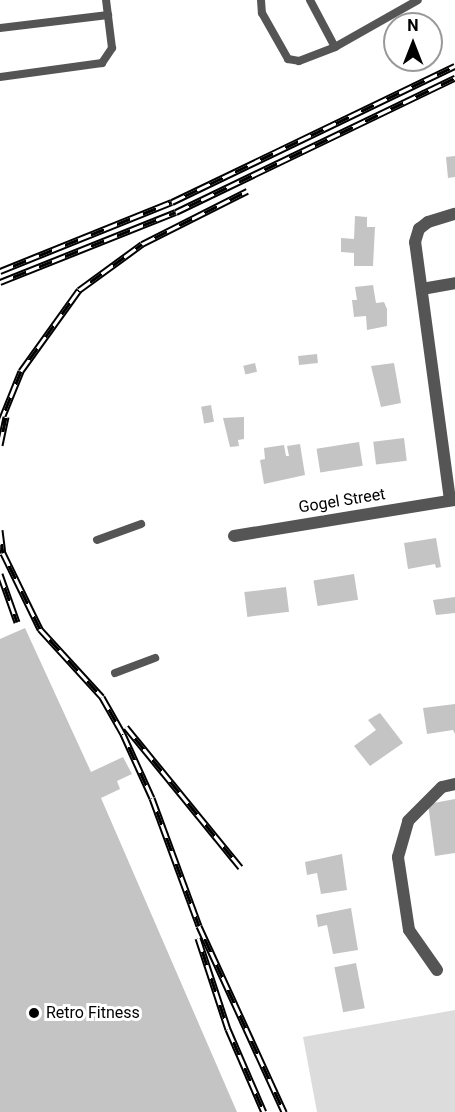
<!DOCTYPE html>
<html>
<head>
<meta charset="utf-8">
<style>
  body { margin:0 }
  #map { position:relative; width:455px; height:1112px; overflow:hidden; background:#fff; font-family:Roboto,sans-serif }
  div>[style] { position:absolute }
  .green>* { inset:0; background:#dcdcdc }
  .building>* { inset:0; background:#c4c4c4; transform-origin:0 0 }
  .lane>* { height:8px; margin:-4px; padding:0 4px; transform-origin:4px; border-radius:4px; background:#555 }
  .street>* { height:12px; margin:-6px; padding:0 6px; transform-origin:6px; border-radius:6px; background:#555 }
  .rail>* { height:7px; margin-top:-3.5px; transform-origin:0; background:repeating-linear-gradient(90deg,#fff 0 14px,#000 0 28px); box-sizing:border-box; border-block:2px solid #000 }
  .dots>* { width:16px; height:16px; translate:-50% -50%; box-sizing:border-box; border:3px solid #fff; border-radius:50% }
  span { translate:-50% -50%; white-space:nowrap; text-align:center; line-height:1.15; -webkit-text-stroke:6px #fff; paint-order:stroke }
  .street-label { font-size:16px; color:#000 }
  .poi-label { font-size:16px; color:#000 }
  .left { translate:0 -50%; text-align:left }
  .north { position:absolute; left:383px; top:12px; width:60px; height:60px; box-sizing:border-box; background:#fff; border:2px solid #999; border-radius:50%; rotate:0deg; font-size:16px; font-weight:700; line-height:24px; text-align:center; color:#000 }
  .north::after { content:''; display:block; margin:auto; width:21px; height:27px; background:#000; clip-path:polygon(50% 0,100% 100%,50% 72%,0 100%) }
</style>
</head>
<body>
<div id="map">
  <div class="green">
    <i style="clip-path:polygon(455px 1010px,455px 1112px,317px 1112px,303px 1037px)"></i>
  </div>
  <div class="building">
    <i style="clip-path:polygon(455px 156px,455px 177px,448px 178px,446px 157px)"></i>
    <i style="clip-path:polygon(355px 216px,367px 217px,367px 227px,375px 227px,373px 266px,354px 266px,354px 253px,341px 252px,341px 238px,354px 239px)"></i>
    <i style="clip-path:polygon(373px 285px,376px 303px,384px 302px,387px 309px,387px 326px,367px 330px,366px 316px,354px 317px,352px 300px,357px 300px,355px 287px)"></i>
    <i style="left:317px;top:354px;width:9px;height:19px;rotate:84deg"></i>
    <i style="left:255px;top:363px;width:9px;height:12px;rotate:77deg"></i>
    <i style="clip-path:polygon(394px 363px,401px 403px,381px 407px,371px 366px)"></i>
    <i style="left:211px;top:405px;width:17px;height:10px;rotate:80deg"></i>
    <i style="clip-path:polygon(244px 417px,244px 439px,238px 440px,239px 446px,230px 447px,223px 418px)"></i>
    <i style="left:404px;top:438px;width:23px;height:31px;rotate:83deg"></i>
    <i style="left:359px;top:442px;width:24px;height:43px;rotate:81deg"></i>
    <i style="clip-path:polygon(300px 444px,305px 475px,264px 484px,260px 460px,265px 459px,264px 448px,284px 445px,286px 456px,289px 456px,287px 446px)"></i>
    <i style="clip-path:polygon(436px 538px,441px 567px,436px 568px,435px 564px,408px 569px,404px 543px)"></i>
    <i style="left:354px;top:574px;width:26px;height:41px;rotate:81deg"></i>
    <i style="left:286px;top:587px;width:25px;height:42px;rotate:83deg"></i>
    <i style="clip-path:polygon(455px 597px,455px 613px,436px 615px,433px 600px)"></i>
    <i style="clip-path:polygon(25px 628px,91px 772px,123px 757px,132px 774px,117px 781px,120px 789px,101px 798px,237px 1112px,0 1112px,0 639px)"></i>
    <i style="clip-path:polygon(455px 704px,455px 734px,453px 730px,427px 734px,423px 708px)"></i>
    <i style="clip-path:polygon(380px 713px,403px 743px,370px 766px,354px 746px,376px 730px,368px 720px)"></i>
    <i style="clip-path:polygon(455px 799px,455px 853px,435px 856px,428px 804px)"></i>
    <i style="clip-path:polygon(342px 854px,347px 890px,321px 894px,317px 873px,307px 875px,305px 862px)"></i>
    <i style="clip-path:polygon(351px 908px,358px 950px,333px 954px,327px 925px,318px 927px,316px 915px)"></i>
    <i style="left:356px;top:963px;width:46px;height:22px;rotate:79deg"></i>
  </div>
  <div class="lane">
    <i style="left:261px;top:0;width:13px;rotate:86deg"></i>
    <i style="left:262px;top:13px;width:53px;rotate:60.5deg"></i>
    <i style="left:288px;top:59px;width:11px;rotate:10deg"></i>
    <i style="left:299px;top:61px;width:39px;rotate:-21deg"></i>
    <i style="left:335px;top:47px;width:95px;rotate:-29.5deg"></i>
    <i style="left:310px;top:0;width:53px;rotate:62deg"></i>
    <i style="left:0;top:28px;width:109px;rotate:-6.9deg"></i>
    <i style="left:0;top:77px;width:103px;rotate:-7.8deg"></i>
    <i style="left:102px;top:63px;width:18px;rotate:-56deg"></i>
    <i style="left:112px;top:48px;width:48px;rotate:-97.1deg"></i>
    <i style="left:97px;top:540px;width:47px;rotate:-20deg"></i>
    <i style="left:115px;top:673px;width:43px;rotate:-20.6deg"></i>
  </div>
  <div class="street">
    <i style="left:422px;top:289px;width:34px;rotate:-10deg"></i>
    <i style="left:450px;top:500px;width:260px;rotate:-97.7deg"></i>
    <i style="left:415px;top:242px;width:14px;rotate:-73deg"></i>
    <i style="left:419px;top:229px;width:11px;rotate:-38deg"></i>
    <i style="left:428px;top:222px;width:28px;rotate:-17deg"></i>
    <i style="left:234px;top:536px;width:224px;rotate:-9.3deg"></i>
    <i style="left:437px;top:970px;width:49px;rotate:-125deg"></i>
    <i style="left:409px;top:930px;width:74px;rotate:-98.6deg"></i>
    <i style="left:398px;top:857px;width:37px;rotate:-74deg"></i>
    <i style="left:408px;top:821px;width:48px;rotate:-45deg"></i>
    <i style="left:442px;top:787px;width:13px;rotate:-13deg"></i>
  </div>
  <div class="rail">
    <i style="left:0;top:271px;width:185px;rotate:-21.9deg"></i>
    <i style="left:172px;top:202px;width:314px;rotate:-25.7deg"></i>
    <i style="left:0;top:282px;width:189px;rotate:-21.7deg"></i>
    <i style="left:176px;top:212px;width:310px;rotate:-25.7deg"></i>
    <i style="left:0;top:423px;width:56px;rotate:-68deg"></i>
    <i style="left:21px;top:371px;width:100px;rotate:-54.4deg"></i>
    <i style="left:79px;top:290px;width:78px;rotate:-36.1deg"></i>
    <i style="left:142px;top:244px;width:118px;rotate:-26.8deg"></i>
    <i style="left:0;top:445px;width:29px;rotate:-78deg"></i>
    <i style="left:0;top:530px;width:23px;rotate:83deg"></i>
    <i style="left:3px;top:553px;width:85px;rotate:64deg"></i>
    <i style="left:40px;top:629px;width:92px;rotate:47.6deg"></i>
    <i style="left:102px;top:697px;width:43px;rotate:60.4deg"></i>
    <i style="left:123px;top:734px;width:70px;rotate:65.6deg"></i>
    <i style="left:152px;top:798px;width:136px;rotate:69.8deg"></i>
    <i style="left:199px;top:926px;width:205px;rotate:65.4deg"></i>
    <i style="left:0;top:574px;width:51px;rotate:70.5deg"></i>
    <i style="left:126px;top:727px;width:181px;rotate:50.8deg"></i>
    <i style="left:198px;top:938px;width:96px;rotate:71.8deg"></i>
    <i style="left:228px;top:1029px;width:90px;rotate:66.6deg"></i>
  </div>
  <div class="dots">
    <i style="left:34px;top:1013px;background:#000"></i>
  </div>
  <div class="street-label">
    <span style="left:342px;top:501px;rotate:-9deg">Gogel Street</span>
  </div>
  <div class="poi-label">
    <span class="left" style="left:46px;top:1013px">Retro Fitness</span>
  </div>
  <div class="north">N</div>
</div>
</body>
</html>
